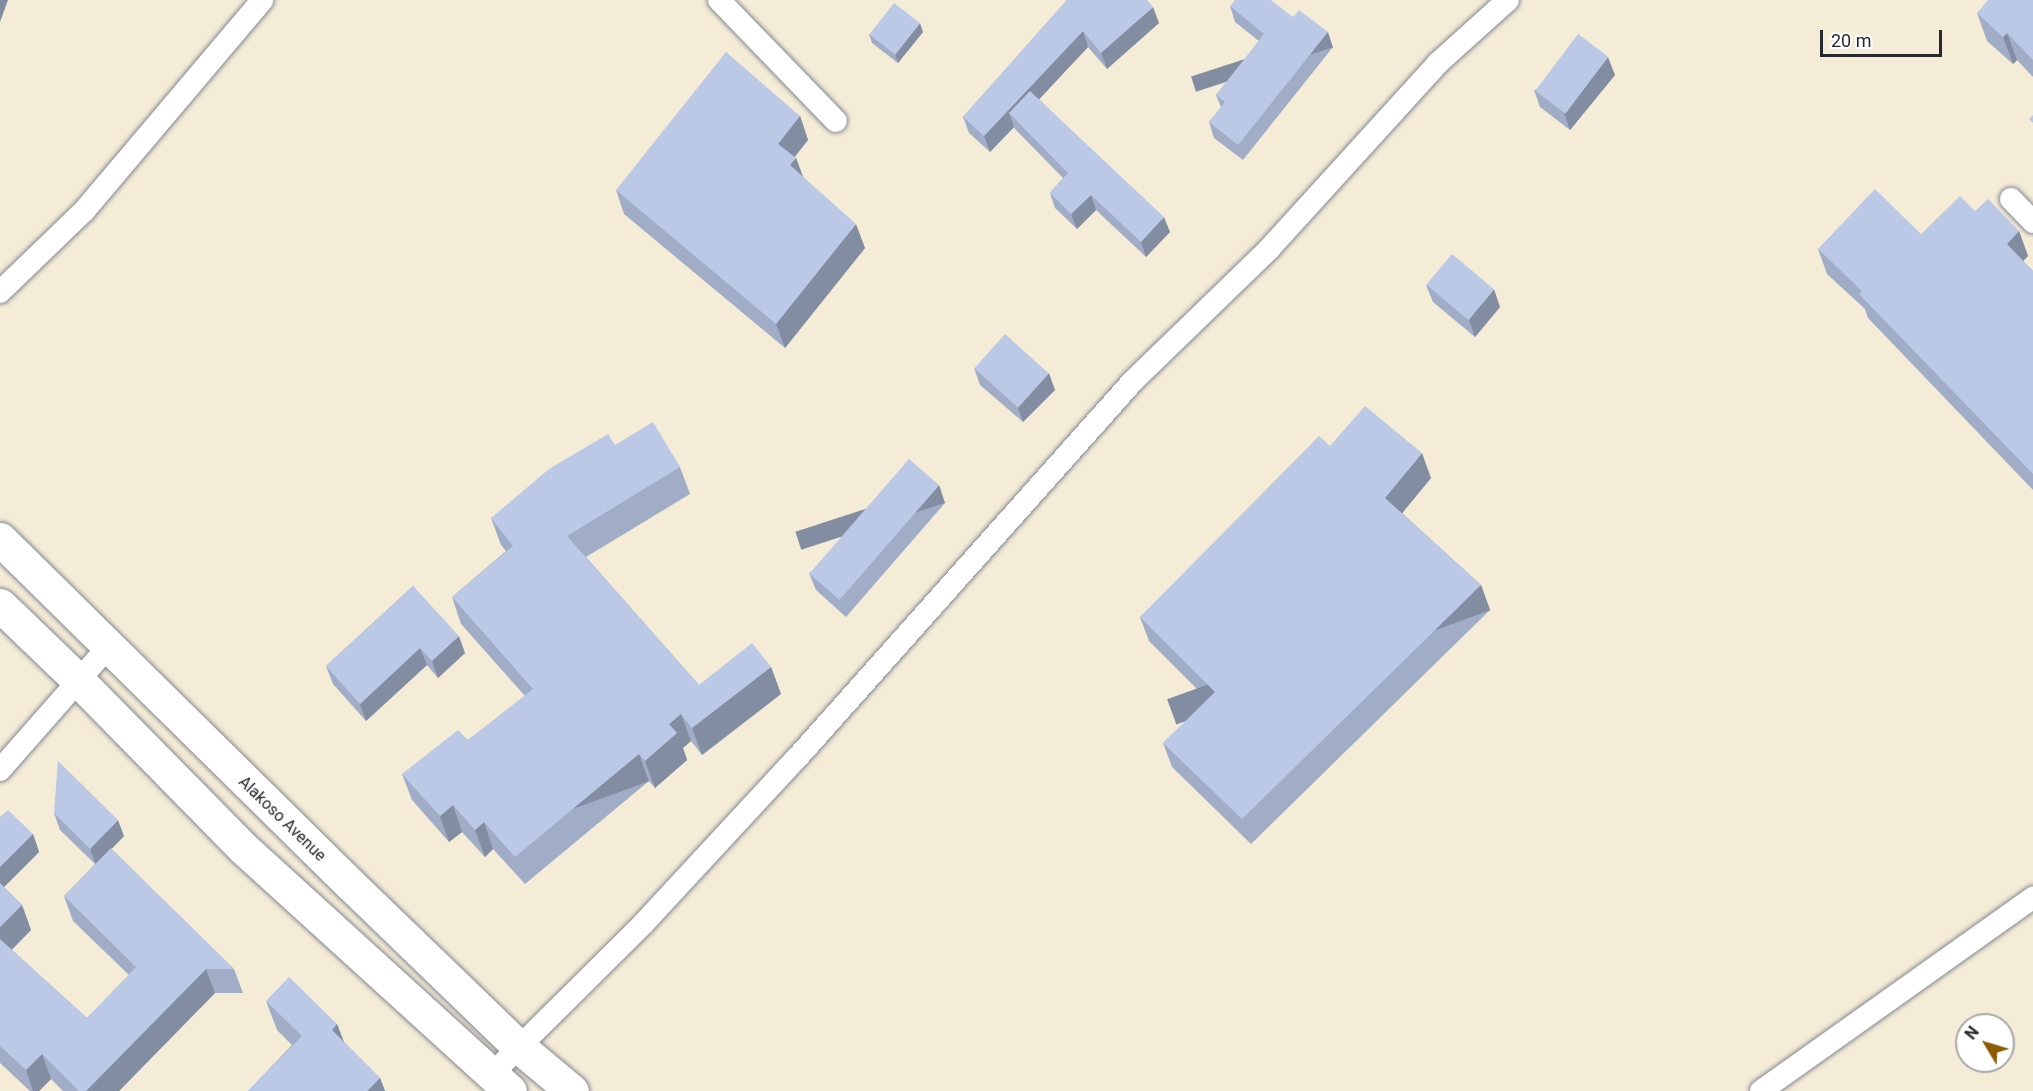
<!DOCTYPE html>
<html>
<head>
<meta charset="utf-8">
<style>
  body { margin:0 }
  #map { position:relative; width:2033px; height:1091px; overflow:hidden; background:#f2f6ff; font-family:Roboto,sans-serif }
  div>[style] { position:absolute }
  .industrial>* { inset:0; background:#f4ecd6 }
  .roads { filter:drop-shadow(0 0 2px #848892) drop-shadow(0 0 2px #848892) }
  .lane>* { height:22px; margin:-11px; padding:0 11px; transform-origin:11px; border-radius:11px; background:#fff }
  .secondary>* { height:33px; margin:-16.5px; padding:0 16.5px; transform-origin:16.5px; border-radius:16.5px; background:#fff }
  .wall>* { inset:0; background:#a1adc7 }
  .shaded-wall>* { inset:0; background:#838da2; transform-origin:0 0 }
  .building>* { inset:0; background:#bbc9e7; transform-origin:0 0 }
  span { translate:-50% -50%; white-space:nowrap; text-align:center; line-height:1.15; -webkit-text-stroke:6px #fff; paint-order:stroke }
  .street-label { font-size:16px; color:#27292d }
  .north { position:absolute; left:1955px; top:1013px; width:60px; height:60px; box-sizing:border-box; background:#fff; border:2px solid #a9a9ab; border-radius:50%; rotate:308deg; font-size:16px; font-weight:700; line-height:24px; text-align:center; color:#27292d }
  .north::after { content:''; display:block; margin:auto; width:21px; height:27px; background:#8b5c02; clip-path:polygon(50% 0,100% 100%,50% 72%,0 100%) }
  .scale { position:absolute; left:1820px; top:30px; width:122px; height:27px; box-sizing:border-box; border:3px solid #27292d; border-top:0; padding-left:8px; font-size:18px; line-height:21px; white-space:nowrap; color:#27292d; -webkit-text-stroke:4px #fff; paint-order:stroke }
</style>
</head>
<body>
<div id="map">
  <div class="industrial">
    <i style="clip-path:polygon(evenodd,0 0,2033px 0,2033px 1091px,0 1091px,0 0,1967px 1025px,2003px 1025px,2003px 1061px,1967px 1061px,1967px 1025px)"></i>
  </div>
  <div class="roads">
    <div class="lane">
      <i style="left:719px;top:0;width:168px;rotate:46deg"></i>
      <i style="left:2011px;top:199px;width:32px;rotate:46deg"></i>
      <i style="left:0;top:292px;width:117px;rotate:-44deg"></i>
      <i style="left:84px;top:211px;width:276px;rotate:-49.8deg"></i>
      <i style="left:0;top:770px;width:167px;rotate:-48.7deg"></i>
      <i style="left:492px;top:1074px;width:214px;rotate:-44.8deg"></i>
      <i style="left:644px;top:923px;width:225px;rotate:-47.2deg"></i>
      <i style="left:797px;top:758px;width:505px;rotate:-48.29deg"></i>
      <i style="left:1133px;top:381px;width:190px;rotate:-44.1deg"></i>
      <i style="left:1269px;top:249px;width:251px;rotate:-47.7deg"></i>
      <i style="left:1438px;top:63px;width:94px;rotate:-42deg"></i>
      <i style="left:1761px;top:1091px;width:334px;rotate:-35.4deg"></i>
    </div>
    <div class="secondary">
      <i style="left:0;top:539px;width:491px;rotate:44.6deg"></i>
      <i style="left:350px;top:884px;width:233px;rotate:44deg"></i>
      <i style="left:518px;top:1046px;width:70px;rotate:39.8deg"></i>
      <i style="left:0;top:605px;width:107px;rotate:43.9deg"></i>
      <i style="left:77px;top:679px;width:235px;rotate:45.5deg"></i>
      <i style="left:242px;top:847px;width:362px;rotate:42.3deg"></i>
    </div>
  </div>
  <div class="wall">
    <i style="clip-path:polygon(1067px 0,1159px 23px,1107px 69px,1088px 47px,1039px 99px,1170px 232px,1146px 257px,1096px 210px,1077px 229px,1055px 208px,1050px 193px,1063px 178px,1015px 129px,1014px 127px,990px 152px,969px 133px,963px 117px)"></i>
    <i style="clip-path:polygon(2033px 0,2033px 77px,2017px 60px,2013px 64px,1987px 41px,1977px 13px)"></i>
    <i style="clip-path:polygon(1230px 6px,1293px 17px,1333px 47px,1243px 160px,1214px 138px,1209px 122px,1221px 107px,1216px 95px,1259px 41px,1235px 22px)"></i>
    <i style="clip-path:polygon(923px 32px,898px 63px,872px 43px,869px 34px)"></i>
    <i style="clip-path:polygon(1615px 75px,1570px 130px,1540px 107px,1534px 90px)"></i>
    <i style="clip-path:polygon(800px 116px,808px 140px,795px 157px,796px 158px,803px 177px,865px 248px,785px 348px,624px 214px,616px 190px)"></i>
    <i style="clip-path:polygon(2019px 231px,2028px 256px,2023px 261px,2033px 271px,2033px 490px,1868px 318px,1865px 309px,1827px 274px,1818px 249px,1921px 234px)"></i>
    <i style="clip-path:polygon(1426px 285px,1500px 307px,1475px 337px,1433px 302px)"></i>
    <i style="clip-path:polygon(974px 368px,1055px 390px,1023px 422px,980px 385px)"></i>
    <i style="clip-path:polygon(615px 445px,680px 467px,690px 494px,586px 557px,699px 685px,771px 667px,781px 694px,702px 755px,691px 741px,683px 748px,687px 760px,655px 788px,649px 781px,525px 884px,493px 849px,485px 857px,462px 832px,449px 842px,412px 800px,402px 774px,468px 740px,525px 696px,461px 624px,452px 597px,506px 551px,501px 545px,491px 518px)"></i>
    <i style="clip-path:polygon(1330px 446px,1431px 478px,1402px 513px,1481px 585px,1490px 610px,1251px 844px,1172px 767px,1163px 743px,1208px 700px,1149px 641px,1140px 617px)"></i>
    <i style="clip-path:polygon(939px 485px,945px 503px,846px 617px,816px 590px,809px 573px)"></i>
    <i style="clip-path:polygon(413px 586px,465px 653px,438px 678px,427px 665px,366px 721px,333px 684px,326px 666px)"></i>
    <i style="clip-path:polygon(54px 813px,124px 836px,111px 849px,234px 969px,243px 993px,215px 993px,119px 1091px,63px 1091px,51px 1079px,39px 1091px,30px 1091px,0 1063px,0 817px,33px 834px,39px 852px,4px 887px,22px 905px,31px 930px,12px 950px,87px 1018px,129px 975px,73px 921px,64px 896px,95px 864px,60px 830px)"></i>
    <i style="clip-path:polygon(266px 1001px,337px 1024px,344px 1042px,380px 1078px,385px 1091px,248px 1091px,292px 1045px,277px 1030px)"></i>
  </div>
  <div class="shaded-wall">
    <i style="clip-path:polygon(0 0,8px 0,0 22px)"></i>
    <i style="clip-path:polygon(1153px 7px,1159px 23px,1107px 69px,1101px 53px)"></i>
    <i style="clip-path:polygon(920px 23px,923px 32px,898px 63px,895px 54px)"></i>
    <i style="clip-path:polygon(1083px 31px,1088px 47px,1018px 122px,1009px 113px,1014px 127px,990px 152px,984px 136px)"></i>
    <i style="left:1328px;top:32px;width:16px;height:144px;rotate:72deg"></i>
    <i style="clip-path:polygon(2007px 33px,2017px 60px,2013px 64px,2003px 37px)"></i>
    <i style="clip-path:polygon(1608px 57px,1615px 75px,1570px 130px,1564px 113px)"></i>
    <i style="clip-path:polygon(800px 116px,808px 140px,786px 167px,778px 144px)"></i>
    <i style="clip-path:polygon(796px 158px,805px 182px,790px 165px)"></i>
    <i style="clip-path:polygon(1091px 195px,1096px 210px,1077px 229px,1071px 214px)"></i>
    <i style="clip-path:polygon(1164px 217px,1170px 232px,1146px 257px,1141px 242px)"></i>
    <i style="clip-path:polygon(856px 224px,865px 248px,785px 348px,776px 324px)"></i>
    <i style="clip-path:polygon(2019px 231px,2028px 256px,2016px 268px,2007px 244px)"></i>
    <i style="clip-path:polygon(1494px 289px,1500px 307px,1475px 337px,1469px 320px)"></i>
    <i style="clip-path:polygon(1049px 373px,1055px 390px,1023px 422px,1017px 405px)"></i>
    <i style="clip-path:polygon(1422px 453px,1431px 478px,1394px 523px,1385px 498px)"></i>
    <i style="left:939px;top:485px;width:19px;height:151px;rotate:72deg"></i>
    <i style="left:1481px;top:585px;width:27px;height:334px;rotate:70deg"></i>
    <i style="clip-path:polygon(459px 636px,465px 653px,438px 678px,432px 661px)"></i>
    <i style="clip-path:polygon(420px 648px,427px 665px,366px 721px,360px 704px)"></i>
    <i style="clip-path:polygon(771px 667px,781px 694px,702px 755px,692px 728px)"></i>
    <i style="clip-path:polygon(681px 714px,691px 741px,683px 748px,687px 760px,655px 788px,645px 761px,669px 724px)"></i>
    <i style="left:639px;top:754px;width:29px;height:161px;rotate:70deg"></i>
    <i style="clip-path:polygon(453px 805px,462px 832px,449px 842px,440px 816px)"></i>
    <i style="clip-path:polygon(118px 820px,124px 836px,96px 865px,90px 849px)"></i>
    <i style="clip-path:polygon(484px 822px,493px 849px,485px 857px,475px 830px)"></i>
    <i style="clip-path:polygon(33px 834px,39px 852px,1px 890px,0 887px,0 867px)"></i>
    <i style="clip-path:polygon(22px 905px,31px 930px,3px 958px,0 950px,0 927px)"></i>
    <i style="clip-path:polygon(206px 969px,215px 993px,119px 1091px,86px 1091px)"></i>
    <i style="clip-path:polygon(337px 1024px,348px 1053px,332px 1030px)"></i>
    <i style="clip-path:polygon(42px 1054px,51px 1079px,39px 1091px,33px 1091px,26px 1070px)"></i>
    <i style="clip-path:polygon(380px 1078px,385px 1091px,367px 1091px)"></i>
  </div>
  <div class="building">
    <i style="clip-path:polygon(1067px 0,1147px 0,1153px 7px,1101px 53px,1083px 31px,984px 136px,963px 117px)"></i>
    <i style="clip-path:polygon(1235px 0,1271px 0,1293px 17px,1299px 10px,1328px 32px,1238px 145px,1209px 122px,1225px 102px,1216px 95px,1264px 34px,1230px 6px)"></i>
    <i style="clip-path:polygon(1988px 0,2033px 0,2033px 60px,2007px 33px,2003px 37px,1977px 13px)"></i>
    <i style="left:894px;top:3px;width:33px;height:40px;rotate:38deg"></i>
    <i style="left:1578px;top:34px;width:38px;height:71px;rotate:37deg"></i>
    <i style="clip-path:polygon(726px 52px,800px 116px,778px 144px,796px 158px,790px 165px,856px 224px,776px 324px,616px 190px)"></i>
    <i style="clip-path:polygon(1030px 91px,1164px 217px,1141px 242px,1091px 195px,1071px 214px,1050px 193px,1068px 173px,1009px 113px)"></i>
    <i style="clip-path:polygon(2033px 115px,2033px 123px,2029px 119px)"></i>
    <i style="clip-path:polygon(1875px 189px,1921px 234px,1960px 196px,1975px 211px,1988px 199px,2019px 231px,2007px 244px,2033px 271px,2033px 474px,1859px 294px,1862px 291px,1818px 249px)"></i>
    <i style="left:1452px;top:254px;width:55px;height:40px;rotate:40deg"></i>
    <i style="left:1005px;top:334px;width:59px;height:46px;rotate:42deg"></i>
    <i style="clip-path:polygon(1365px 406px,1422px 453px,1385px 498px,1481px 585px,1242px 819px,1163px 743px,1215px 692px,1140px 617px,1319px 436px,1330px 446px)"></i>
    <i style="clip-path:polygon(653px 422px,680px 467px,567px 536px,699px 685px,752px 643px,771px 667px,692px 728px,681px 714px,669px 724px,677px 733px,645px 761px,639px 754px,515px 857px,484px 822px,475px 830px,453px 805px,440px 816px,402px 774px,458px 730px,468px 740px,533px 689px,452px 597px,513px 546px,491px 518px,549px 469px,608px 434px,615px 445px)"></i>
    <i style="left:909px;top:459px;width:40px;height:152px;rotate:41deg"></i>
    <i style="clip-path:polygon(413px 586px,459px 636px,432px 661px,420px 648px,360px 704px,326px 666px)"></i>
    <i style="clip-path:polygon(58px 761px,118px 820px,90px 849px,54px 813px)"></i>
    <i style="clip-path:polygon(8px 810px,33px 834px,0 867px,0 817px)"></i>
    <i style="clip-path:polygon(111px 848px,234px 969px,206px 969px,86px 1091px,79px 1091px,42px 1054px,26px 1070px,0 1046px,0 939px,87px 1018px,136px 967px,64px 896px)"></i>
    <i style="clip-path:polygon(0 883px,22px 905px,0 927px)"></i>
    <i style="clip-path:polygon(289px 977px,337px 1024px,332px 1030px,380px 1078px,367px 1091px,248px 1091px,302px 1036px,266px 1001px)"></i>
  </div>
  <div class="street-label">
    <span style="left:282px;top:819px;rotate:44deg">Alakoso Avenue</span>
  </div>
  <div class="north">N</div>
  <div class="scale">20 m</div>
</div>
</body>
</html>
